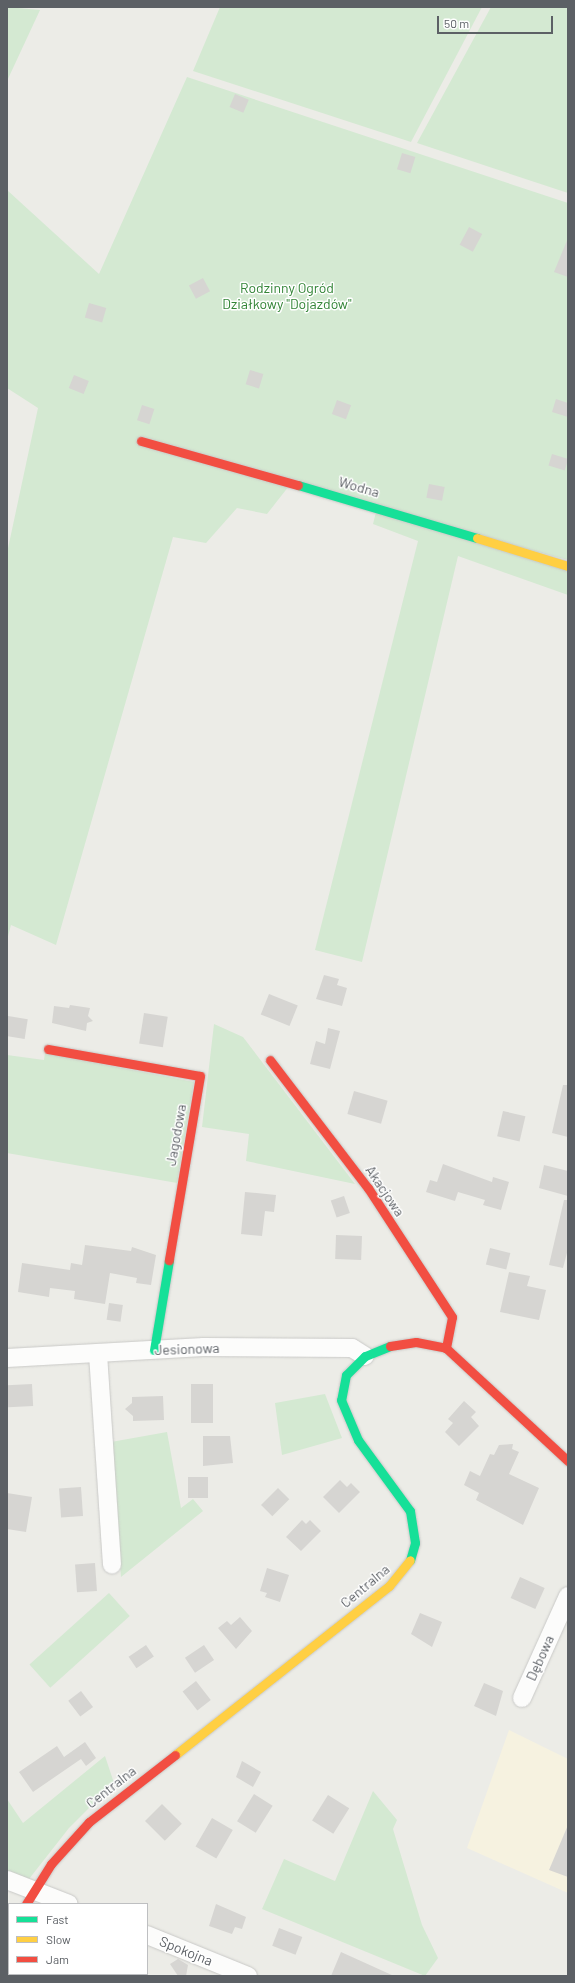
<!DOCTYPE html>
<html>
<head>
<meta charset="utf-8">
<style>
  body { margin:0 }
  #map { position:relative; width:575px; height:1983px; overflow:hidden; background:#ecece7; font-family:Barlow,sans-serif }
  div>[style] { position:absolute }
  .commercial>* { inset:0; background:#f6f2e0 }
  .green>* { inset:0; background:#d4e9d2; transform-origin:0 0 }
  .building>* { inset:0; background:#d6d5d2; transform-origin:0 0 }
  .roads { filter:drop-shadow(0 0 1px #c9c9c7) drop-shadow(0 0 1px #c9c9c7) }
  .street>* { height:18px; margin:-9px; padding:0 9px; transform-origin:9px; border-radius:9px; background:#fcfcfb }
  .fast>* { height:9px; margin:-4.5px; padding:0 4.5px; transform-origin:4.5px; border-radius:4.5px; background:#16e098 }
  .slow>* { height:9px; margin:-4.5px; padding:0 4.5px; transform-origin:4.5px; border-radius:4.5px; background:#ffcf43 }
  .jam>* { height:9px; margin:-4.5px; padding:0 4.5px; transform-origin:4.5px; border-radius:4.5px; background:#f24e42 }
  span { translate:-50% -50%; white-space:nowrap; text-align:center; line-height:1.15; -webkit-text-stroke:3px #fff; paint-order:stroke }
  .park-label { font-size:14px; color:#338537 }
  .street-label { font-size:14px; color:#5c6065 }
  .frame { position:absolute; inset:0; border:8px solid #5c6065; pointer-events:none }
  .legend { position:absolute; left:8px; top:1903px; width:140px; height:72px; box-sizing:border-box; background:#fff; border:1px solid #bebfc1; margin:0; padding:5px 7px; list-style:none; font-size:12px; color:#5c6065 }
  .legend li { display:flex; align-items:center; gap:8px; height:20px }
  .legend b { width:20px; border:1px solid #bebfc1 }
  .scale { position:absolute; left:437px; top:16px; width:116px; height:18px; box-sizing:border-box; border:2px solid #5c6065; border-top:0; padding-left:5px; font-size:12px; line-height:14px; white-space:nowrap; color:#5c6065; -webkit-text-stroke:3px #fff; paint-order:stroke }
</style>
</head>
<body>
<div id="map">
  <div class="commercial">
    <i style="clip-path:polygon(509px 1730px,568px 1759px,568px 1893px,467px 1848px)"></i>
  </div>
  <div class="green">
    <i style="clip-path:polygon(7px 7px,40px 10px,7px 81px)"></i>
    <i style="clip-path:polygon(220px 7px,482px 7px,411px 142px,193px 71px)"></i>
    <i style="clip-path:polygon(491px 7px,568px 7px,568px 193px,417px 143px)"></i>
    <i style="clip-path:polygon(187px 77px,568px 203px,568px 560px,289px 486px,267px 514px,237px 508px,206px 543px,173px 537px,56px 945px,11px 925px,7px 940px,7px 553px,38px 408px,7px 388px,7px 190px,99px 274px)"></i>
    <i style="clip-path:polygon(376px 512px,568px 570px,568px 595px,458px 556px,362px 962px,315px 950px,418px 541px,373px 524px)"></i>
    <i style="clip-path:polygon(214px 1024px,243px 1037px,355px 1184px,246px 1161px,249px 1134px,202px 1127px)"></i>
    <i style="clip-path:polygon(45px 1053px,194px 1082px,177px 1183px,7px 1153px,7px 1055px,44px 1060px)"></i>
    <i style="clip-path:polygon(325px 1394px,342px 1438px,282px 1455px,275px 1403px)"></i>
    <i style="clip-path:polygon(167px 1432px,181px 1508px,193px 1499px,203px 1511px,121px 1577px,111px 1442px)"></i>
    <i style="left:109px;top:1593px;width:31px;height:107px;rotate:48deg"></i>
    <i style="clip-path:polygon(105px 1756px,114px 1783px,69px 1828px,29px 1879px,7px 1872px,7px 1799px,23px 1823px)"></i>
    <i style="clip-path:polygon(373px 1791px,397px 1820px,393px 1829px,422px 1925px,438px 1958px,425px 1976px,262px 1909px,284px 1859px,335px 1881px)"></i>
  </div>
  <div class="building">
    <i style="left:235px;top:94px;width:15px;height:14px;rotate:23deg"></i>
    <i style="left:402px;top:153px;width:14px;height:17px;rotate:17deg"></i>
    <i style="left:469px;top:227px;width:15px;height:20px;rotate:28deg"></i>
    <i style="clip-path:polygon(568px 238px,568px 277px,554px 272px)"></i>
    <i style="left:203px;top:278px;width:15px;height:16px;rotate:62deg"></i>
    <i style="left:89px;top:303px;width:18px;height:15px;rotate:16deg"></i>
    <i style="left:250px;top:370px;width:14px;height:15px;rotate:17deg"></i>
    <i style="left:74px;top:375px;width:16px;height:14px;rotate:22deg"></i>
    <i style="clip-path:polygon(556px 399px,568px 403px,568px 417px,552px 412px)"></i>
    <i style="left:337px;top:400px;width:15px;height:15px;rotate:20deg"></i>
    <i style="left:142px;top:405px;width:13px;height:16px;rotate:18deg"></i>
    <i style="left:552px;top:454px;width:17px;height:12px;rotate:17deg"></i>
    <i style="left:429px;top:484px;width:16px;height:14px;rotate:11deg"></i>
    <i style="clip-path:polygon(324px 975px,339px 979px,337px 985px,347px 988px,342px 1006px,316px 999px)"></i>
    <i style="left:269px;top:994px;width:31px;height:22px;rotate:22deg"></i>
    <i style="clip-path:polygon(70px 1005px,90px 1008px,88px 1016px,93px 1021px,87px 1023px,86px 1031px,52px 1023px,54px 1006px,69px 1008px)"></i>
    <i style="left:144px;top:1013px;width:24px;height:31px;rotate:9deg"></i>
    <i style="left:8px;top:1016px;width:20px;height:20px;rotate:9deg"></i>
    <i style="clip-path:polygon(328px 1028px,340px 1031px,330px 1069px,310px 1064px,316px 1041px,325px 1044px)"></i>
    <i style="clip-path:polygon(563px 1085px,568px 1085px,568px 1137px,552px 1133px)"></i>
    <i style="left:354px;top:1091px;width:35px;height:24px;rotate:16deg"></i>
    <i style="left:503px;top:1111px;width:23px;height:26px;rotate:13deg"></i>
    <i style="clip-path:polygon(443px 1164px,492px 1182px,493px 1177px,509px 1182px,501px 1210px,483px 1205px,485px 1200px,458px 1192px,455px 1201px,426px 1192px,430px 1180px,437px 1182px)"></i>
    <i style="clip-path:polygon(544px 1165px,568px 1171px,568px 1196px,539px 1188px)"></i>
    <i style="clip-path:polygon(245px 1192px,276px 1195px,274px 1212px,265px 1211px,262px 1236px,241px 1234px)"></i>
    <i style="left:344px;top:1196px;width:18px;height:14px;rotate:71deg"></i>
    <i style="clip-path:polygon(564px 1200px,568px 1200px,568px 1249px,563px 1268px,549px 1265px)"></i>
    <i style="left:336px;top:1235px;width:26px;height:24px;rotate:2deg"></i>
    <i style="clip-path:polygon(85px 1245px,131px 1251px,132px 1247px,156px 1255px,151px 1285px,136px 1283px,137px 1278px,110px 1273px,105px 1304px,74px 1299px,75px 1291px,50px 1288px,49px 1297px,18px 1292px,22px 1263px,70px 1270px,71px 1263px,82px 1265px)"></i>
    <i style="left:490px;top:1248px;width:21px;height:17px;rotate:14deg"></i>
    <i style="clip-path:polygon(509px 1272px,530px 1276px,527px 1286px,546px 1290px,539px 1320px,500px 1312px)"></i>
    <i style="left:109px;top:1303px;width:14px;height:17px;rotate:8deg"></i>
    <i style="left:32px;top:1384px;width:22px;height:25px;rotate:87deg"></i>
    <i style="left:191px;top:1384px;width:22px;height:39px"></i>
    <i style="clip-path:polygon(163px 1396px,164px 1420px,133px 1421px,133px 1416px,125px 1409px,132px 1403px,132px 1397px)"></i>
    <i style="clip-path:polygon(464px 1401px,476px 1412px,471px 1417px,479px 1426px,459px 1446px,445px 1432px,453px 1423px,448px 1419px)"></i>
    <i style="clip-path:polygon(203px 1436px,230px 1436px,233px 1463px,203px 1466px)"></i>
    <i style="clip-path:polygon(513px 1444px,512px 1449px,519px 1452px,509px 1474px,539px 1488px,523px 1525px,476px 1500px,479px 1493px,464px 1485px,470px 1471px,480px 1476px,490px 1454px,494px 1455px,499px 1445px)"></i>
    <i style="left:188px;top:1477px;width:20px;height:21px"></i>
    <i style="clip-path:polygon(340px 1480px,347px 1487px,351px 1483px,360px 1492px,339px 1513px,323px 1497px)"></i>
    <i style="left:81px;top:1487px;width:29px;height:22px;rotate:86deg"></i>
    <i style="left:278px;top:1488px;width:16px;height:24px;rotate:45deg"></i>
    <i style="clip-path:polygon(7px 1493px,32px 1497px,26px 1532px,7px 1529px)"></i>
    <i style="clip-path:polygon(302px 1520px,306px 1524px,310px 1520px,321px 1531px,301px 1551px,286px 1537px)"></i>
    <i style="left:95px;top:1563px;width:28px;height:20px;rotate:86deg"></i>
    <i style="clip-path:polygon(267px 1568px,289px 1575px,280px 1602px,265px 1597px,267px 1593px,260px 1591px)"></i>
    <i style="left:520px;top:1577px;width:27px;height:23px;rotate:24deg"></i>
    <i style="clip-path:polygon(420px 1613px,442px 1622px,432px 1647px,411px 1634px)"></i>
    <i style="clip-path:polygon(240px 1617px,252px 1631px,236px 1649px,218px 1628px,227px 1621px,231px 1625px)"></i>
    <i style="left:146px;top:1645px;width:14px;height:21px;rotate:56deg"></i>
    <i style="left:204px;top:1645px;width:18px;height:23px;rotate:56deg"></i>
    <i style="left:196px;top:1681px;width:24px;height:17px;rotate:52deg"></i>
    <i style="clip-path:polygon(484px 1683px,503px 1691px,496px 1716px,474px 1706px)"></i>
    <i style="left:81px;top:1691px;width:20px;height:16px;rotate:53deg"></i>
    <i style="clip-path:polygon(85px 1742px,96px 1758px,86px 1766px,81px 1759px,33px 1792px,19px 1772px,57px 1746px,64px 1757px)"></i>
    <i style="clip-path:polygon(242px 1761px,261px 1772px,253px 1787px,236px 1777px)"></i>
    <i style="left:254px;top:1794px;width:22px;height:32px;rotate:32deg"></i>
    <i style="left:328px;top:1795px;width:25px;height:30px;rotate:32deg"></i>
    <i style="left:162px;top:1804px;width:28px;height:24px;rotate:45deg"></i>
    <i style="left:212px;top:1818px;width:24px;height:33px;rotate:30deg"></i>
    <i style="clip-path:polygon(568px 1825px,568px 1877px,549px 1870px)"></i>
    <i style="clip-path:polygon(216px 1904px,246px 1917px,242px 1929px,235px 1927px,232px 1934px,209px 1926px)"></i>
    <i style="left:279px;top:1928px;width:25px;height:19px;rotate:21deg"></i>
    <i style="clip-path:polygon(341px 1952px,394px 1976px,331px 1976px)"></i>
    <i style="clip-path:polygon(178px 1959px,188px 1965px,186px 1976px,178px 1976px,170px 1964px)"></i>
  </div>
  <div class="roads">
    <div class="street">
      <i style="left:98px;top:1354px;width:211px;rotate:86.2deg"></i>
      <i style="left:7px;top:1358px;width:197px;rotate:-3.2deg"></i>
      <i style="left:204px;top:1347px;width:148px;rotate:0.4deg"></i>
      <i style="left:352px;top:1348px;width:15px;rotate:32deg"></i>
      <i style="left:522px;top:1698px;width:112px;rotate:-65.7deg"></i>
      <i style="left:7px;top:1880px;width:66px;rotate:21.2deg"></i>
      <i style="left:147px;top:1935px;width:109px;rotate:22.1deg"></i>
    </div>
    <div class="fast">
      <i style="left:298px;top:485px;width:187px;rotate:16.5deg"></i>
      <i style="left:390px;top:1346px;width:27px;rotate:158deg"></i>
      <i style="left:365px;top:1356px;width:27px;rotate:135deg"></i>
      <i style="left:346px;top:1375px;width:25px;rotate:101deg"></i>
      <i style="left:341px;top:1400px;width:43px;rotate:67deg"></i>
      <i style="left:358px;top:1440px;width:88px;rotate:53.8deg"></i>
      <i style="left:410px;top:1511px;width:32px;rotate:81deg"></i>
      <i style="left:415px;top:1543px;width:18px;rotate:106deg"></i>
      <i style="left:154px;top:1350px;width:91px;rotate:-80.5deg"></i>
    </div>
    <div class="slow">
      <i style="left:477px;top:538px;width:95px;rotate:17.1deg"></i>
      <i style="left:175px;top:1755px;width:273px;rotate:-38.3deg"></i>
      <i style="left:389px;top:1586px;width:33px;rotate:-51deg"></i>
    </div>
    <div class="jam">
      <i style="left:141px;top:441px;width:163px;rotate:15.7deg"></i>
      <i style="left:48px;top:1049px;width:154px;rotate:10.1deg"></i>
      <i style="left:200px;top:1076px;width:187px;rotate:99.6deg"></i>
      <i style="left:270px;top:1060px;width:161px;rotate:52.6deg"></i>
      <i style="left:368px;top:1188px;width:154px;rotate:56.9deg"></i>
      <i style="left:452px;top:1317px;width:32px;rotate:101deg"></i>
      <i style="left:390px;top:1346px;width:26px;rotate:-9deg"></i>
      <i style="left:416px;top:1342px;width:31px;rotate:11deg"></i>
      <i style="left:446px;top:1348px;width:166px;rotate:42.8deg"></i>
      <i style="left:26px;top:1904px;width:47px;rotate:-58deg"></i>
      <i style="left:51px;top:1864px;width:57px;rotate:-47.9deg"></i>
      <i style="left:89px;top:1822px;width:109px;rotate:-37.9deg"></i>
      <i style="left:7px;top:1946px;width:5px;rotate:-68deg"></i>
    </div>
  </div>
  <div class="park-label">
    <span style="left:287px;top:296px">Rodzinny Ogród<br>Działkowy "Dojazdów"</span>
  </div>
  <div class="street-label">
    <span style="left:359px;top:487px;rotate:16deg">Wodna</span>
    <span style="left:176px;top:1135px;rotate:-80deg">Jagodowa</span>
    <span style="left:385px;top:1191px;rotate:56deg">Akacjowa</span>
    <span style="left:187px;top:1349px;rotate:-2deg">Jesionowa</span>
    <span style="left:365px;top:1586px;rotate:-40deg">Centralna</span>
    <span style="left:540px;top:1658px;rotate:-66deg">Dębowa</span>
    <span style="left:111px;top:1787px;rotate:-38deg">Centralna</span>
    <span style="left:186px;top:1951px;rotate:22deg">Spokojna</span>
  </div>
  <div class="frame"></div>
  <ul class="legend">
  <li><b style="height:5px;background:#16e098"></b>Fast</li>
  <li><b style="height:5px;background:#ffcf43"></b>Slow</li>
  <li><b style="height:5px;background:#f24e42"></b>Jam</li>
  </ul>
  <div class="scale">50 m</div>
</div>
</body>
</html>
